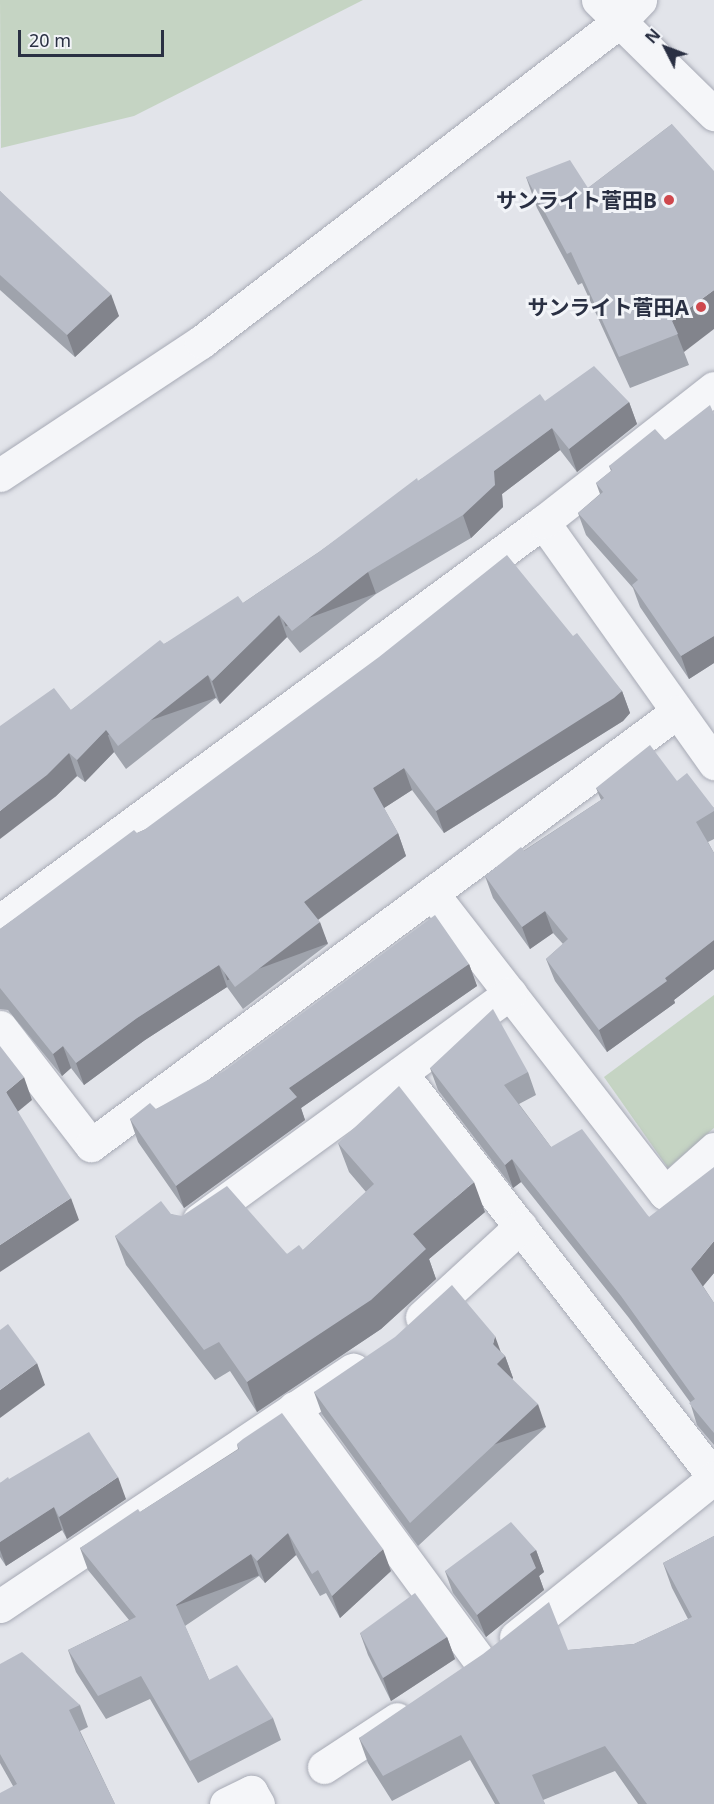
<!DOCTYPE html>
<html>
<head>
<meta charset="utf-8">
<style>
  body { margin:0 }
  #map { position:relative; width:714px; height:1804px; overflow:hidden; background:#e2e4ea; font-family:"Noto Sans","Noto Sans JP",sans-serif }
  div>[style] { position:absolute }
  .green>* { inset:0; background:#c5d4c3 }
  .roads { filter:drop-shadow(0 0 2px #a7aab5) drop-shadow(0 0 2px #a7aab5) }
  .minor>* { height:33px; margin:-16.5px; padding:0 16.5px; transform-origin:16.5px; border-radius:16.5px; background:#f5f6f9 }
  .tertiary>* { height:33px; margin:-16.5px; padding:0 16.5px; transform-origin:16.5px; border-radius:16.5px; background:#f5f6f9 }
  .wall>* { inset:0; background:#9fa3ac }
  .shaded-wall>* { inset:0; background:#82848c; transform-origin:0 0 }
  .building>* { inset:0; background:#b9bdc8 }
  .dots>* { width:16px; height:16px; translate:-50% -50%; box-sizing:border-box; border:3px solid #f2f4f8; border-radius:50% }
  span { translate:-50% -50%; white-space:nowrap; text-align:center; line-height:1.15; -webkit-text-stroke:6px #f2f4f8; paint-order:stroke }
  .poi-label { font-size:21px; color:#2a3043; font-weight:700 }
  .right { translate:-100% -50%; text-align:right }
  .north { position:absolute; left:636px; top:18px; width:60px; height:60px; -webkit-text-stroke:4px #f2f4f8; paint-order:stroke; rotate:312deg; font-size:16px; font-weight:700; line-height:24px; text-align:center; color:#2a3043 }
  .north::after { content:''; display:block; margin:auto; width:21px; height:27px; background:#2a3043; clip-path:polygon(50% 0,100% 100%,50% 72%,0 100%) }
  .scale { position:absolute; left:18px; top:30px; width:146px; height:27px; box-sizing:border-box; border:3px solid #2a3043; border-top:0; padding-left:8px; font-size:18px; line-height:21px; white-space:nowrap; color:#2a3043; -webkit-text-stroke:4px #f2f4f8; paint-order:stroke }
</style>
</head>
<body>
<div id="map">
  <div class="green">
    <i style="clip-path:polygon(0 0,363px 0,134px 116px,1px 148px)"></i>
    <i style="clip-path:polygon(714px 995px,714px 1128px,668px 1168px,604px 1077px)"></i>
  </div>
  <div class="roads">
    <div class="minor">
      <i style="left:0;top:475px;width:241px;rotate:-33.5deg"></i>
      <i style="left:201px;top:342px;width:528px;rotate:-37.46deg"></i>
      <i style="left:620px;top:21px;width:29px;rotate:-46deg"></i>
      <i style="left:543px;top:522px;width:296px;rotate:54.6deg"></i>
      <i style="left:432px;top:893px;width:380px;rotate:52.2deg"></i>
      <i style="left:665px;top:1193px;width:66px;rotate:-41.9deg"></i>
      <i style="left:0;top:921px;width:674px;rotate:-36.31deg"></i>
      <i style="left:543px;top:522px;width:217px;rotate:-38.1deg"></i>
      <i style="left:0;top:1027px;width:149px;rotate:52.4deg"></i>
      <i style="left:91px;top:1145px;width:729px;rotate:-36.46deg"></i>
      <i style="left:401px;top:1073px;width:511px;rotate:52.23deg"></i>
      <i style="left:199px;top:1220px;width:385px;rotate:-36.1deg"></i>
      <i style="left:422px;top:1317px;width:134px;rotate:-42.6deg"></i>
      <i style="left:294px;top:1408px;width:318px;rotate:53.7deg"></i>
      <i style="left:0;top:1606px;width:425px;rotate:-33.8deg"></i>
      <i style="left:516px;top:1637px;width:254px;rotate:-38.8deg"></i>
      <i style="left:324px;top:1767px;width:87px;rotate:-33.3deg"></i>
      <i style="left:226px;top:1804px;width:28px;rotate:-26deg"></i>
      <i style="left:251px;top:1792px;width:14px;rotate:60deg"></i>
    </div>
    <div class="tertiary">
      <i style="left:598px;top:0;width:163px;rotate:44.5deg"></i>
    </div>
  </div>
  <div class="wall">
    <i style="clip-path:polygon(672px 124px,684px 352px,689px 365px,630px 388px,582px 283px,578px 285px,537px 208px,526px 177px,588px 188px)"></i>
    <i style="clip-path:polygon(0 191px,119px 316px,75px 357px,0 290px)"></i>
    <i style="clip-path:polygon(545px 401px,629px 402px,637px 424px,577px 472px,560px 450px,502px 494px,503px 507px,471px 538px,376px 594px,300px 653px,287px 637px,220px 704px,216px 698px,126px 769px,114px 752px,85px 782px,77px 776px,55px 797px,71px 710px,164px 644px,243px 603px,319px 552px,418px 481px)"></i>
    <i style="clip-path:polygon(714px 414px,714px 663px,689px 679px,640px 607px,633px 588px,586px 535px,578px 513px,600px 494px,596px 483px,611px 471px,609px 466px,665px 440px)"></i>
    <i style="clip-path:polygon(573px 636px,622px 691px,630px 713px,623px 721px,444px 833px,412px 790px,384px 808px,398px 833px,406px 856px,318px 920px,328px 944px,243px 1009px,227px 987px,145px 1040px,84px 1085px,71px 1068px,62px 1076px,8px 1010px,0 1009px,0 929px,137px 833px)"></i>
    <i style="clip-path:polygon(677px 781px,714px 808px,714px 839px,708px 842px,714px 853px,714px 969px,674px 1000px,675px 1003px,607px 1052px,555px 981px,546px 959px,563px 944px,553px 933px,530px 949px,493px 898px,485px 876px,601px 800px,596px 788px)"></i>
    <i style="clip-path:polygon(469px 964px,477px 986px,301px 1108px,305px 1120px,184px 1208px,138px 1142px,130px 1119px,156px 1109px)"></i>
    <i style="clip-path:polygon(430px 1068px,528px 1072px,536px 1095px,519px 1104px,551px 1147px,649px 1217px,714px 1273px,703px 1286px,714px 1303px,714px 1445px,697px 1425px,690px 1402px,629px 1318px,521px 1182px,513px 1188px,438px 1090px)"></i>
    <i style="clip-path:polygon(338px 1143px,485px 1212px,429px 1259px,436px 1279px,381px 1329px,257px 1412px,230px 1371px,215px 1380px,126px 1265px,115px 1236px,171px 1214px,287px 1254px,303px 1250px,366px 1192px,349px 1172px)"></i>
    <i style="clip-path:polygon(501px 1352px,505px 1356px,513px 1378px,512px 1379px,546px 1427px,418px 1546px,322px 1414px,314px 1392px)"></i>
    <i style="clip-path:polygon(237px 1444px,391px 1571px,340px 1618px,326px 1593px,320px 1596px,296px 1555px,265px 1583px,259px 1576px,185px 1626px,209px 1680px,273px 1718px,281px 1740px,198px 1783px,150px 1699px,106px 1719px,76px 1672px,68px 1650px,129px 1620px,88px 1570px,80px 1548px,140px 1512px,238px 1449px)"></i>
    <i style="clip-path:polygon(9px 1479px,126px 1499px,67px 1539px,62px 1530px,6px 1566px,0 1557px,0 1483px)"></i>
    <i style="clip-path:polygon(714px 1536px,714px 1804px,638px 1804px,615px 1771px,543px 1800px,545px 1804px,495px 1804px,470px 1760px,392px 1801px,368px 1763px,359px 1738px,568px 1650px,634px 1644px,688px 1619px,672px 1588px,663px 1563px)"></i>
    <i style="clip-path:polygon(536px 1550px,544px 1572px,539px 1576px,544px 1590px,486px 1637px,453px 1593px,445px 1571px)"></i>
    <i style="clip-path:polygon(360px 1633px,447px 1637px,455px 1659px,391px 1701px,368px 1655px)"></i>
    <i style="clip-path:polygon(0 1664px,80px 1705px,88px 1727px,80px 1731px,115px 1804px,13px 1786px,0 1763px)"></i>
  </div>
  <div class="shaded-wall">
    <i style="clip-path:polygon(714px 290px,714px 329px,684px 352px,672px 321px)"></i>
    <i style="clip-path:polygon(111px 294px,119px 316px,75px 357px,67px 335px)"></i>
    <i style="clip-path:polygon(629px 402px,637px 424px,577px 472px,569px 449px)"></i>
    <i style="clip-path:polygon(552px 428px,560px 450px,502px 494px,503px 507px,471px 538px,463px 515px,494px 471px)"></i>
    <i style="left:368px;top:572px;width:23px;height:96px;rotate:70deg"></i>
    <i style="clip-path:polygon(279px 615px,287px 637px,220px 704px,212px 681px)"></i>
    <i style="clip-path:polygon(714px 636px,714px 663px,689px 679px,681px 656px)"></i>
    <i style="left:208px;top:675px;width:24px;height:115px;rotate:71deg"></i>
    <i style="clip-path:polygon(622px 691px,630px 713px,623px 721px,444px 833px,436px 811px)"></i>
    <i style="clip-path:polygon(106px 730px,114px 752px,85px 782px,77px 760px)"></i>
    <i style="clip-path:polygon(69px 753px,77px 776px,55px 797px,0 839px,0 811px)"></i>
    <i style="clip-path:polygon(404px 768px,412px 790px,381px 810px,373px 788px)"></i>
    <i style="clip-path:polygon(398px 833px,406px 856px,312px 924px,304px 902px)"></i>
    <i style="clip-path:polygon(545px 911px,553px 933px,530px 949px,522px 927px)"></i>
    <i style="left:320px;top:922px;width:23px;height:107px;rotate:70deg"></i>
    <i style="clip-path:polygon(714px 940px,714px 969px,674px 1000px,675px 1003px,607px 1052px,599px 1030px)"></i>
    <i style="clip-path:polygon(469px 964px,477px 986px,301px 1108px,305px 1120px,184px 1208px,176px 1186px,289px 1088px)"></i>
    <i style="clip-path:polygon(219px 965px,227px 987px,145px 1040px,84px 1085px,76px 1063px,137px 1018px)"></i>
    <i style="clip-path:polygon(63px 1046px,71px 1068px,62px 1076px,53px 1054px)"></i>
    <i style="clip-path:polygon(24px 1077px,32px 1100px,15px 1114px,6px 1092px)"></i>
    <i style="clip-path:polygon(512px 1159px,521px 1182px,513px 1188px,505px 1165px)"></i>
    <i style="clip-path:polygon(474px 1182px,485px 1212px,429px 1259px,436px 1279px,381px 1329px,257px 1412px,247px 1382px,413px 1234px)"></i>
    <i style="clip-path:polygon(71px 1198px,79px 1220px,0 1272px,0 1245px)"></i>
    <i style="clip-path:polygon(714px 1241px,714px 1273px,699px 1291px,691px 1269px)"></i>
    <i style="clip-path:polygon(495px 1336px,503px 1358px,505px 1356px,513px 1378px,505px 1386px,497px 1364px,493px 1344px)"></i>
    <i style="clip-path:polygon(37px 1363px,45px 1385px,0 1418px,0 1390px)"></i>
    <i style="left:538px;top:1404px;width:24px;height:175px;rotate:71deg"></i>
    <i style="clip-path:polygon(118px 1477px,126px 1499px,67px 1539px,59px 1517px)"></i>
    <i style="clip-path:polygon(54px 1507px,62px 1530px,6px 1566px,0 1550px,0 1542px)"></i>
    <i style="clip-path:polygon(288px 1533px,296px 1555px,265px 1583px,257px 1561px)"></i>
    <i style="clip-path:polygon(383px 1549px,391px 1571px,340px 1618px,332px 1596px)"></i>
    <i style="clip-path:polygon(536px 1550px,544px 1572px,539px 1576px,544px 1590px,486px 1637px,477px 1615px,530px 1554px)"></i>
    <i style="left:251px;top:1554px;width:23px;height:91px;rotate:70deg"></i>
    <i style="clip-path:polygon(447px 1637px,455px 1659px,391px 1701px,383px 1678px)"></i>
  </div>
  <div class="building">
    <i style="clip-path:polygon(672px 124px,714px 171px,714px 290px,672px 321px,678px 334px,619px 357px,571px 252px,567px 254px,526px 177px,570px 160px,588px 188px)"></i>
    <i style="clip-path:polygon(0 191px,111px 294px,67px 335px,0 275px)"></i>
    <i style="clip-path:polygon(594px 366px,629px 402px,569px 449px,552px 428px,494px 471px,495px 485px,463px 515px,368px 572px,292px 631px,279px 615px,212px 681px,208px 675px,118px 746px,106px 730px,77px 760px,69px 753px,47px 775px,0 811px,0 726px,54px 688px,71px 710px,160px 640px,164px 644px,238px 596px,243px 603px,319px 552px,417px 478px,418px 481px,540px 394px,545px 401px)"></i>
    <i style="clip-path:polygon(710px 405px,714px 414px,714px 636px,681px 656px,632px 585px,638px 580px,578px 513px,603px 492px,596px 483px,612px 470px,609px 466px,655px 429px,665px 440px)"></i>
    <i style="clip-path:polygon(507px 555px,573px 636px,577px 633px,622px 691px,614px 698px,436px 811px,404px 768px,373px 788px,398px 833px,304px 902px,320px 922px,235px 987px,219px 965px,137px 1018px,76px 1063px,63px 1046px,53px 1054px,0 988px,0 929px,134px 830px,137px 833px,144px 830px,379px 657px)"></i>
    <i style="clip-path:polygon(650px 745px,677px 781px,687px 773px,714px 808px,714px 811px,696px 822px,714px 853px,714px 940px,665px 978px,667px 981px,599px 1030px,546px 959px,568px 939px,545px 911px,522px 927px,485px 876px,521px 847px,524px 851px,604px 798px,596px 788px)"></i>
    <i style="clip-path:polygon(435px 915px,469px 964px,289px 1088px,297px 1097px,176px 1186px,130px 1119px,150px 1103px,156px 1109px,224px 1071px)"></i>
    <i style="clip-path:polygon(493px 1009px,528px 1072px,504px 1085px,551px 1147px,582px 1129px,649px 1217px,714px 1167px,714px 1241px,691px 1269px,714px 1303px,714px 1433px,689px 1403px,695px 1399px,621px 1296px,512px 1159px,505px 1165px,430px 1068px)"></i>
    <i style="clip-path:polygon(0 1046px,24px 1077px,6px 1092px,71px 1198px,0 1245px)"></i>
    <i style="clip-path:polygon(399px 1086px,474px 1182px,413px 1234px,426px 1249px,371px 1300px,247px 1382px,219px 1342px,204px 1350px,115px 1236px,161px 1201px,171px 1214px,182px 1216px,227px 1186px,287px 1254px,299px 1245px,303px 1250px,374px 1184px,338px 1143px)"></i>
    <i style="clip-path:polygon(452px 1285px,495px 1336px,493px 1344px,505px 1356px,497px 1364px,538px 1404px,410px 1523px,314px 1392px,395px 1337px)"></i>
    <i style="clip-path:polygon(8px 1324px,37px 1363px,0 1390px,0 1330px)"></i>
    <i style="clip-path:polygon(282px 1413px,383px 1549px,332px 1596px,318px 1570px,312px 1574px,288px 1533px,257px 1561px,251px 1554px,176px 1605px,209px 1680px,237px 1665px,273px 1718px,190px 1761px,141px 1676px,98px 1696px,68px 1650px,136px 1617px,80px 1548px,138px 1509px,140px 1512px,239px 1449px,237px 1444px,243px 1439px)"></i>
    <i style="clip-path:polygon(89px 1432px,118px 1477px,59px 1517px,54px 1507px,0 1542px,0 1483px,8px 1477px,9px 1479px)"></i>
    <i style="clip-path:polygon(511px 1522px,536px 1550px,530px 1554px,536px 1568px,477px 1615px,445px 1571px)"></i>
    <i style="clip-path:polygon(714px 1536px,714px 1804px,647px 1804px,605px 1746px,532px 1775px,545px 1804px,500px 1804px,461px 1735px,383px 1776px,359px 1738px,483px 1654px,549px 1602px,568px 1650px,634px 1644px,692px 1617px,663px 1563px)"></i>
    <i style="clip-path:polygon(415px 1593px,447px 1637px,383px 1678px,360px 1633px)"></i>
    <i style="clip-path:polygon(22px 1652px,80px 1705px,69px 1710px,115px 1804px,0 1804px,0 1793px,17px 1784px,0 1754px,0 1664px)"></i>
  </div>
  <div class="dots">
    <i style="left:669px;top:200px;background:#cf484d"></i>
    <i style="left:701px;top:307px;background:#cf484d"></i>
  </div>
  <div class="poi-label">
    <span class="right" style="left:657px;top:200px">サンライト菅田B</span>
    <span class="right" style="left:689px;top:307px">サンライト菅田A</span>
  </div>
  <div class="north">N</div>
  <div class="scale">20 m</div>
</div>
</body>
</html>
